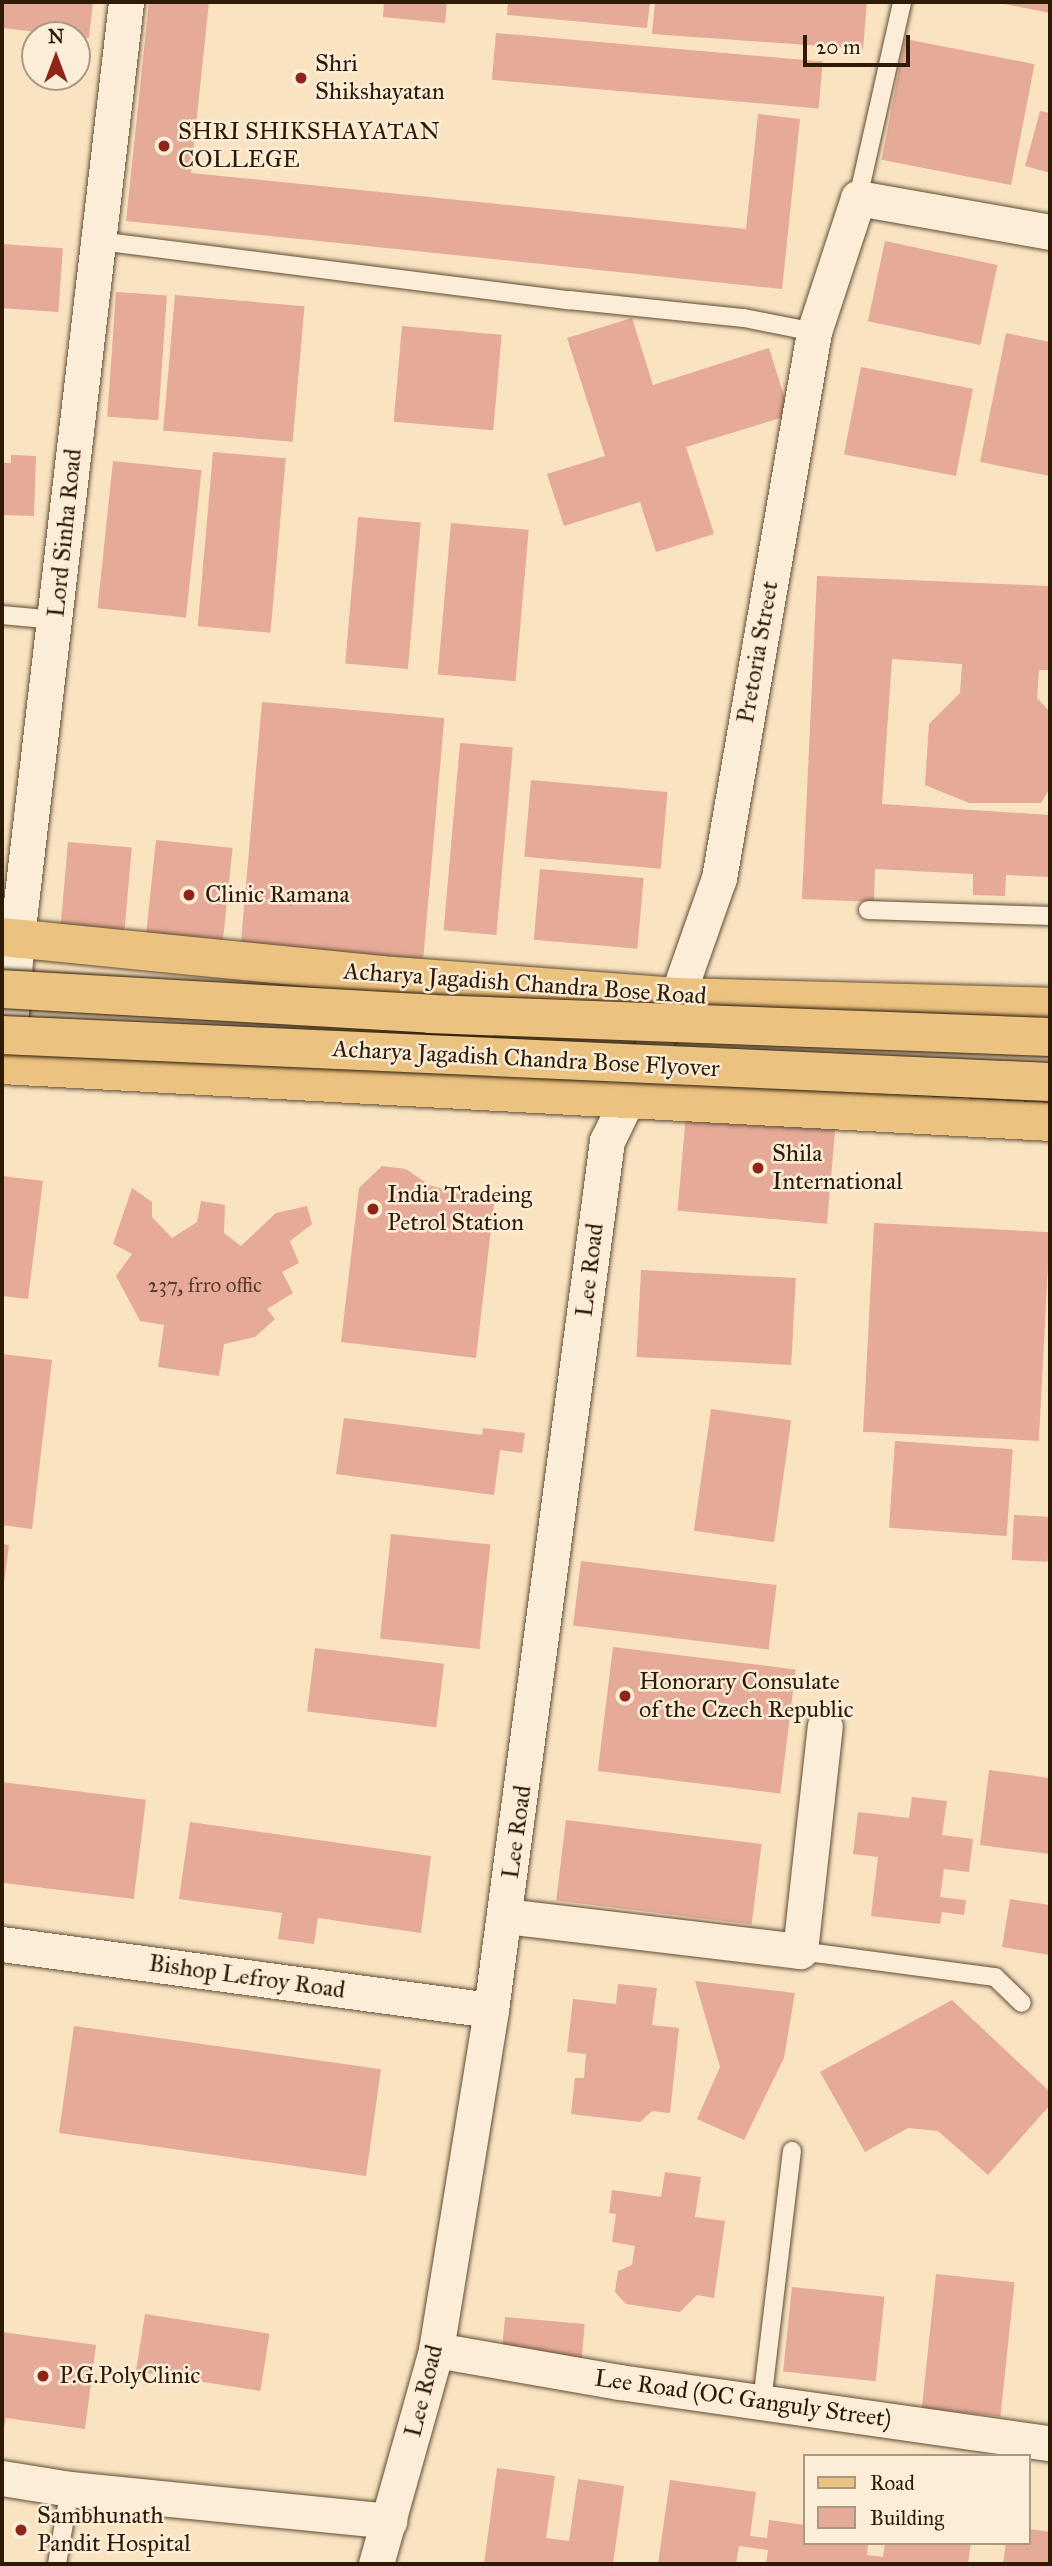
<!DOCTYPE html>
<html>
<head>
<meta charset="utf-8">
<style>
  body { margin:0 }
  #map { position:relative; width:1052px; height:2566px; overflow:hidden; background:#f9e3c1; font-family:"IM FELL Great Primer",serif }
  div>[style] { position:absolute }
  .building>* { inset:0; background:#e6aa98; transform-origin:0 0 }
  .roads { filter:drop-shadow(0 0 2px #604d35) drop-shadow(0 0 2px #604d35) }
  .lane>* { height:18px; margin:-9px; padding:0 9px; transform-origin:9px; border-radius:9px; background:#fbedd7 }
  .street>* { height:35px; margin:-17.5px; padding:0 17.5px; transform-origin:17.5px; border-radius:17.5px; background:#fbedd7 }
  .primary>* { height:38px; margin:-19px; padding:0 19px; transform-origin:19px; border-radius:19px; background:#ecc280 }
  .bridges { filter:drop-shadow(0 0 2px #2d1b06) drop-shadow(0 0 2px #2d1b06) }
  .highway-bridge>* { height:38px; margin:-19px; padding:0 19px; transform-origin:19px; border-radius:19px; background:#ecc280 }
  .dots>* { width:19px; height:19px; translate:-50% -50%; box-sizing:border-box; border:4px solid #fbedd7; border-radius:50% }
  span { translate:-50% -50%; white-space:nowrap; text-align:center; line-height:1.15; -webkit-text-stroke:5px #fbedd7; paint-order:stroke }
  .number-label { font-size:21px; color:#5b3f2a }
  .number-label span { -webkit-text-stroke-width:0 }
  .poi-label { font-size:24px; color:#2d1b06 }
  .left { translate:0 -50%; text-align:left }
  .street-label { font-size:24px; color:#2d1b06 }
  .frame { position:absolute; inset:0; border:4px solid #2d1b06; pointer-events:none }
  .legend { position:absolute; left:803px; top:2454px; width:228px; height:91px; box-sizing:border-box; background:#fbedd7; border:2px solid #a99983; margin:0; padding:9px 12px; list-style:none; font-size:21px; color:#2d1b06 }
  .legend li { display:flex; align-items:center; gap:14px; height:35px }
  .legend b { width:35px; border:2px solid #a99983 }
  .north { position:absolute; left:21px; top:21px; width:70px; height:70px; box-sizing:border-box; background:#fbedd7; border:2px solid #a99983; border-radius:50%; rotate:0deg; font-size:19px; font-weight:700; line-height:28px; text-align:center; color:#2d1b06 }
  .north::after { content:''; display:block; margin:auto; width:24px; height:32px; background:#8f2418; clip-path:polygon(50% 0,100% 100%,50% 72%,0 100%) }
  .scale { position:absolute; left:803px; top:35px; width:107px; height:32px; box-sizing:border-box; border:4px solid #2d1b06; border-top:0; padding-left:9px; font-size:21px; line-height:24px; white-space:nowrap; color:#2d1b06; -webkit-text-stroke:5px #fbedd7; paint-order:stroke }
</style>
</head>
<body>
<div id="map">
  <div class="building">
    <i style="clip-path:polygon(2px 2px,93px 2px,89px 38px,2px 28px)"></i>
    <i style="clip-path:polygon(149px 2px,209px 2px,191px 173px,746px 229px,758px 114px,800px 119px,782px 289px,126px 221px)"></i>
    <i style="clip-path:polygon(384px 2px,447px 2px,445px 23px,383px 17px)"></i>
    <i style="clip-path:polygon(508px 2px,650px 2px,647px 28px,507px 15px)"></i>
    <i style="clip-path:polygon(655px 2px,867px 2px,863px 49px,652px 34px)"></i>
    <i style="clip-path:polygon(999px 2px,1050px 2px,1050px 13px,999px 3px)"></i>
    <i style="left:496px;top:33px;width:328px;height:47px;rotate:5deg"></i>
    <i style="left:905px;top:39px;width:132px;height:123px;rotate:11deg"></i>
    <i style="clip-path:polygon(1040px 111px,1050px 113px,1050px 173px,1025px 166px)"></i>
    <i style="left:885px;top:241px;width:115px;height:82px;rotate:12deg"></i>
    <i style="left:2px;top:244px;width:61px;height:64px;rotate:4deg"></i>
    <i style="left:116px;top:292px;width:51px;height:125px;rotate:4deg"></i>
    <i style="left:175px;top:295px;width:130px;height:136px;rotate:5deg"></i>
    <i style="clip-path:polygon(632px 318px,653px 385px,769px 348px,790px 415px,686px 447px,714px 534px,656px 552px,640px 502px,564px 526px,547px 474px,605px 456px,567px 338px)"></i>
    <i style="left:402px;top:326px;width:100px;height:96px;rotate:5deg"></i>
    <i style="clip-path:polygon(1006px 333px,1050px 342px,1050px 476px,980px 462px)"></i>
    <i style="left:861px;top:367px;width:114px;height:89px;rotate:11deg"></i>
    <i style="left:213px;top:452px;width:73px;height:175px;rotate:5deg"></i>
    <i style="clip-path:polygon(11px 455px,36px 456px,34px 516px,2px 515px,2px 463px,11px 463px)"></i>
    <i style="left:113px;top:461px;width:89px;height:148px;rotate:6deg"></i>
    <i style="left:358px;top:517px;width:63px;height:147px;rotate:5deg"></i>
    <i style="left:451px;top:523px;width:78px;height:152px;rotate:5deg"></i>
    <i style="clip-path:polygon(817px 576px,1050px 586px,1050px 670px,1039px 670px,1037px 698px,1050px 712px,1050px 788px,1041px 803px,969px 803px,925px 785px,929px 724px,960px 693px,962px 664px,892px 659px,882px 804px,1050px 815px,1050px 877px,1006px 875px,1005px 896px,973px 895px,973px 874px,875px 869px,874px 902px,802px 899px)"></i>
    <i style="left:262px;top:702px;width:183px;height:246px;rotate:5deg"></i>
    <i style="left:460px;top:743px;width:53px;height:188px;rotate:5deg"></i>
    <i style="left:531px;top:780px;width:137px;height:77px;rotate:5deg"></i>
    <i style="left:156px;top:840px;width:77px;height:103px;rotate:6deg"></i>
    <i style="left:68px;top:842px;width:64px;height:93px;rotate:5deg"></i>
    <i style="left:540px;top:869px;width:104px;height:71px;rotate:5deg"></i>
    <i style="left:686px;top:1114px;width:150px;height:97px;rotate:5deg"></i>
    <i style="clip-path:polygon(382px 1166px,406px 1169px,429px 1185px,494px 1204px,476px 1358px,341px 1342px,359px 1188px)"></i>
    <i style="clip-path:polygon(2px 1176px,43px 1181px,28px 1299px,2px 1296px)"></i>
    <i style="clip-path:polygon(132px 1188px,152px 1202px,152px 1217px,172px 1238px,197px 1222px,201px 1201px,225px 1205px,224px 1233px,241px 1246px,276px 1213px,307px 1206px,312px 1224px,290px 1241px,299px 1263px,282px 1272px,293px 1293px,267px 1309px,275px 1319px,255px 1337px,224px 1344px,219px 1376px,158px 1367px,164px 1325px,140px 1321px,116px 1276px,132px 1254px,113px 1244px)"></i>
    <i style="left:874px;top:1223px;width:176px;height:209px;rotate:3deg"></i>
    <i style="left:641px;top:1270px;width:155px;height:87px;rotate:3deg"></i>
    <i style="clip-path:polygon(2px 1354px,52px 1360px,32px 1529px,2px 1525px)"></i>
    <i style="left:711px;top:1409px;width:81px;height:123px;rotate:8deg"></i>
    <i style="clip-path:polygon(344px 1418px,482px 1435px,483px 1428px,525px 1433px,522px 1453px,500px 1450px,494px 1495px,336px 1474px)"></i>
    <i style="left:895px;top:1441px;width:118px;height:87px;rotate:4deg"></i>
    <i style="left:1014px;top:1515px;width:36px;height:45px;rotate:3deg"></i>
    <i style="left:391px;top:1534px;width:100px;height:105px;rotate:6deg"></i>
    <i style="clip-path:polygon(2px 1544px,9px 1545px,3px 1590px,2px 1589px)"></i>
    <i style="left:581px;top:1561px;width:197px;height:65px;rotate:7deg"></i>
    <i style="left:613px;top:1647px;width:184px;height:125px;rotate:7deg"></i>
    <i style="left:315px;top:1648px;width:130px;height:64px;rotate:7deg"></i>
    <i style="clip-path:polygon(989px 1770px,1050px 1778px,1050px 1854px,980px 1845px)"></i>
    <i style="left:2px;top:1782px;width:145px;height:100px;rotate:7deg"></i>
    <i style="clip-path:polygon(912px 1797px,947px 1801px,942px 1835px,973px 1839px,969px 1872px,944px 1869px,940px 1897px,966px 1900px,964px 1915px,942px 1912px,940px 1924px,871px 1916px,878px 1857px,853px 1854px,858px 1812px,909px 1818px)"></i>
    <i style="left:566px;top:1820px;width:197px;height:81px;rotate:7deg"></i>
    <i style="clip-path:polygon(190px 1822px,431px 1856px,421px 1933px,318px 1918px,314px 1944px,278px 1939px,282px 1913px,179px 1899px)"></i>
    <i style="clip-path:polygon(1010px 1899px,1050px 1905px,1050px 1955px,1002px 1947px)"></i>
    <i style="clip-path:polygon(695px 1981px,795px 1993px,784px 2058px,744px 2140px,697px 2119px,720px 2067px)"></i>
    <i style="clip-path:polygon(618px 1984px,657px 1988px,652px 2025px,679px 2028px,670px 2113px,652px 2111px,640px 2122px,571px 2114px,575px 2078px,584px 2078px,586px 2054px,567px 2052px,573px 1999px,616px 2004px)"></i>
    <i style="clip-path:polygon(952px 2000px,1050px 2092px,1050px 2105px,988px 2175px,938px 2131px,908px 2128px,865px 2152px,820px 2072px)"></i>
    <i style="left:74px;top:2026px;width:310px;height:108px;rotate:8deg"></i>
    <i style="clip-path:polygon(665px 2172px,701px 2177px,695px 2217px,725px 2221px,714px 2298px,697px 2295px,680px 2312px,626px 2304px,615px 2292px,618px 2271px,632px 2265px,635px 2246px,612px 2242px,616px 2214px,609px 2213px,612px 2190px,661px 2197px)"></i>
    <i style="left:936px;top:2274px;width:79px;height:135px;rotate:6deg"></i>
    <i style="left:792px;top:2287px;width:93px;height:85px;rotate:6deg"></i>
    <i style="left:145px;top:2314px;width:126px;height:58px;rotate:9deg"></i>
    <i style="left:505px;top:2317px;width:80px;height:41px;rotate:5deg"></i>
    <i style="clip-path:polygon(2px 2332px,96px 2345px,85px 2429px,6px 2418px,2px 2435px)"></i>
    <i style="clip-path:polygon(497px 2468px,555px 2476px,546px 2538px,569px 2541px,578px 2479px,624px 2486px,613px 2564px,484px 2564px)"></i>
    <i style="clip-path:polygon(670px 2480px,756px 2492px,750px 2536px,767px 2538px,769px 2520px,805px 2525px,805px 2543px,868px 2543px,867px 2555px,883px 2557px,885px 2543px,971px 2543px,968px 2564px,766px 2564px,768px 2550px,739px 2546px,736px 2564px,658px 2564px)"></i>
    <i style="clip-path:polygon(1029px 2529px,1050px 2532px,1050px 2564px,1003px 2564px,1006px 2543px,1029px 2543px)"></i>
  </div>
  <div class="roads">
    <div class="lane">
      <i style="left:858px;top:198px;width:201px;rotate:-77.3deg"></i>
      <i style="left:99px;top:241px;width:474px;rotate:7.2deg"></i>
      <i style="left:569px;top:300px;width:176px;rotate:5.9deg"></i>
      <i style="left:744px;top:318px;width:71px;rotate:11.3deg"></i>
      <i style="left:2px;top:615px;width:54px;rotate:5.3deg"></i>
      <i style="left:868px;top:910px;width:182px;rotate:1.9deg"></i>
      <i style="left:800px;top:1951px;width:197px;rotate:7.6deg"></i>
      <i style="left:995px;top:1977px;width:37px;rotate:44deg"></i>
      <i style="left:762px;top:2402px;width:253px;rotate:-83.2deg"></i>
      <i style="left:57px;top:2564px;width:76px;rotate:-80.2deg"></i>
    </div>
    <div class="street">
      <i style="left:7px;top:1063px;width:126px;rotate:-85.5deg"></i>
      <i style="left:17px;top:937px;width:941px;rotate:-83.35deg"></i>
      <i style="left:505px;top:1916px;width:297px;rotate:6.8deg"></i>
      <i style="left:800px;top:1951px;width:226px;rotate:-83.7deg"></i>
      <i style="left:2px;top:1944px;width:493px;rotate:7.7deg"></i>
      <i style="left:436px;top:2350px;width:186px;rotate:9.9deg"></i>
      <i style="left:619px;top:2382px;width:435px;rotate:8.1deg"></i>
      <i style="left:2px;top:2478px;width:69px;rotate:9.2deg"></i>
      <i style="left:70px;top:2489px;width:321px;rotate:5.7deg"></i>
      <i style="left:376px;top:2564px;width:222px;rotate:-74.3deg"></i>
      <i style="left:436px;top:2350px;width:344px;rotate:-80.8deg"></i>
      <i style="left:491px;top:2010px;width:877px;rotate:-82.4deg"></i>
      <i style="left:607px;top:1141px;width:160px;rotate:-64.1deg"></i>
      <i style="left:677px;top:997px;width:126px;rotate:-70.6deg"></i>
      <i style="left:719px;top:878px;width:554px;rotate:-80.13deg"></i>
      <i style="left:814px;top:332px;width:141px;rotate:-71.8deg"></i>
      <i style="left:858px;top:198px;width:195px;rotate:10deg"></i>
    </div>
    <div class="primary">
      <i style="left:2px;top:937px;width:380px;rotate:5.7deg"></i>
      <i style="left:380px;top:975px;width:298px;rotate:4.2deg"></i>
      <i style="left:677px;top:997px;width:373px;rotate:1.5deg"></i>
      <i style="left:2px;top:1065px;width:1050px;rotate:3.11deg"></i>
    </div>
  </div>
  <div class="bridges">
    <div class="highway-bridge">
      <i style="left:2px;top:989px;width:429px;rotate:3.3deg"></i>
      <i style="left:430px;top:1014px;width:620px;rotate:2.12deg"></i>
      <i style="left:2px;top:1035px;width:1049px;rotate:2.57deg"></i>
    </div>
  </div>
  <div class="dots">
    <i style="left:301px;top:78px;background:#8f2418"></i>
    <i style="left:164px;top:146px;background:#8f2418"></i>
    <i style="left:189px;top:895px;background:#8f2418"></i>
    <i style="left:758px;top:1168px;background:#8f2418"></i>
    <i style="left:373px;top:1209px;background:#8f2418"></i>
    <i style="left:625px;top:1696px;background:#8f2418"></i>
    <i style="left:43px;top:2376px;background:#8f2418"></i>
    <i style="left:21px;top:2530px;background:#8f2418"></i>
  </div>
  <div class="number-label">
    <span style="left:205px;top:1285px">237, frro offic</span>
  </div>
  <div class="poi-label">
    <span class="left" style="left:315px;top:78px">Shri<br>Shikshayatan</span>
    <span class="left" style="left:178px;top:146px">SHRI SHIKSHAYATAN<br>COLLEGE</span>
    <span class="left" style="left:205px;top:895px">Clinic Ramana</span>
    <span class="left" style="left:772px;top:1168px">Shila<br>International</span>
    <span class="left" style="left:387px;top:1209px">India Tradeing<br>Petrol Station</span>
    <span class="left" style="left:639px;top:1696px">Honorary Consulate<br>of the Czech Republic</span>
    <span class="left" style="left:59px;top:2376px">P.G.PolyClinic</span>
    <span class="left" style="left:37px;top:2530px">Sambhunath<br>Pandit Hospital</span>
  </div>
  <div class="street-label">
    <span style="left:65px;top:533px;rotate:-84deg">Lord Sinha Road</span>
    <span style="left:758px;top:652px;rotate:-80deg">Pretoria Street</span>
    <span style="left:525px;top:984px;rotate:4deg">Acharya Jagadish Chandra Bose Road</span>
    <span style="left:526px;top:1059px;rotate:3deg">Acharya Jagadish Chandra Bose Flyover</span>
    <span style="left:590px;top:1270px;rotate:-83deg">Lee Road</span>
    <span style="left:517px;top:1832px;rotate:-82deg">Lee Road</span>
    <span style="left:247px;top:1977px;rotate:8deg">Bishop Lefroy Road</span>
    <span style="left:424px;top:2391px;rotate:-76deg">Lee Road</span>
    <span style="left:743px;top:2399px;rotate:8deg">Lee Road (OC Ganguly Street)</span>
  </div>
  <div class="frame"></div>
  <ul class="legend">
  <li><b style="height:9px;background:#ecc280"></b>Road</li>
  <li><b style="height:19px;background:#e6aa98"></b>Building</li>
  </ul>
  <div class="north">N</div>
  <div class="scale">20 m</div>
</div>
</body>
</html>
